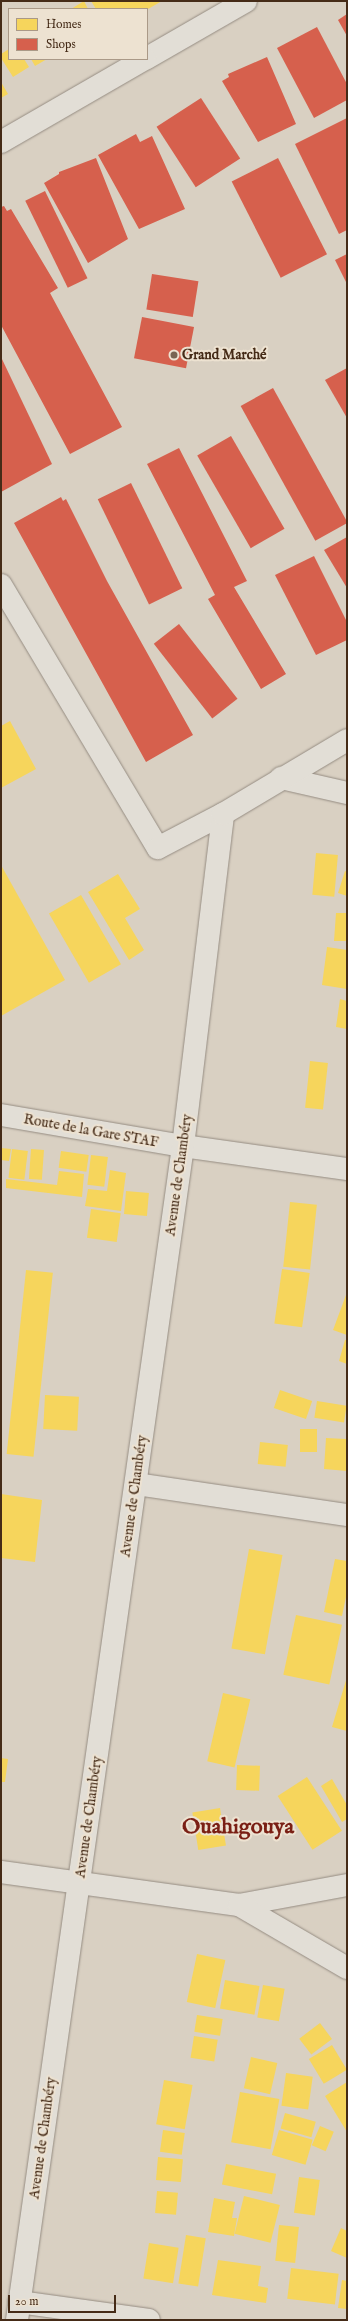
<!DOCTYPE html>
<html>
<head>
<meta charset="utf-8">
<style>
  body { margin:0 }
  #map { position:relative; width:348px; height:2321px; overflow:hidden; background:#d9d0c2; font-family:"IM FELL English",serif }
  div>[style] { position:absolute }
  .homes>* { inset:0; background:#f6d55c; transform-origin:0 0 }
  .shops>* { inset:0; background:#d6604d; transform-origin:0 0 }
  .roads { filter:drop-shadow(0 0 1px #958c82) drop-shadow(0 0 1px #958c82) }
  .minor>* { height:22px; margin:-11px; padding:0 11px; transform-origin:11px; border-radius:11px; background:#e2ded6 }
  .dots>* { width:11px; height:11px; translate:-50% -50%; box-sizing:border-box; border:2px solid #ede2d1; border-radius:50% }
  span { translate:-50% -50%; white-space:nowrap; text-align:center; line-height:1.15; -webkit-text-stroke:4px #ede2d1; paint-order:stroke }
  .poi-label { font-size:14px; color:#452b17; font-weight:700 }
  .left { translate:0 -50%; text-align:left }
  .street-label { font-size:14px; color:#452b17 }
  .town-label { font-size:22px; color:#7a1f14; font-weight:700 }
  .frame { position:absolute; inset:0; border:2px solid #452b17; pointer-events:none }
  .legend { position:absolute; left:8px; top:8px; width:140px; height:52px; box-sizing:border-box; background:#ede2d1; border:1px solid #aa9987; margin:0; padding:5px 7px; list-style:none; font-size:12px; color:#452b17 }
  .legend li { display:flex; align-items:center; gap:8px; height:20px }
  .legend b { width:20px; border:1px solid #aa9987 }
  .scale { position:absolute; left:8px; top:2295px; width:108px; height:18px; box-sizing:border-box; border:2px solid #452b17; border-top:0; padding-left:5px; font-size:12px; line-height:14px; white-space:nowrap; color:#452b17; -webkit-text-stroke:3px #ede2d1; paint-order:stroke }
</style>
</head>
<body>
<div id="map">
  <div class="homes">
    <i style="clip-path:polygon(84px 1px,88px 9px,71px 9px)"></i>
    <i style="clip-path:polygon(91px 1px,162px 1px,148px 9px,96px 9px)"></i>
    <i style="clip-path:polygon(9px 49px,9px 59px,24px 59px,29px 67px,13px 77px,1px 58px,1px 54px)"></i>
    <i style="clip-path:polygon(31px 59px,47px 59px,35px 66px)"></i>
    <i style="clip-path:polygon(1px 82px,8px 94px,1px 98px)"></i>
    <i style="clip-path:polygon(10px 721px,36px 769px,1px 788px,1px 726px)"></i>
    <i style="left:316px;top:853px;width:22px;height:42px;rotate:5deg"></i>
    <i style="clip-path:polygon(1px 865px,65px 980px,1px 1016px)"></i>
    <i style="clip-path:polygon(345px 871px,347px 872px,347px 896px,338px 893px)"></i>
    <i style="clip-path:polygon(118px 874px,140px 909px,125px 918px,144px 950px,129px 960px,88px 892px)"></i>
    <i style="left:81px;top:895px;width:80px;height:37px;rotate:60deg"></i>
    <i style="clip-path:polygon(336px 913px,347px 913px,347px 941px,334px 941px)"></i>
    <i style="clip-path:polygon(327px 947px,347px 950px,347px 989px,322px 985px)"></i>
    <i style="clip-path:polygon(340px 999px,347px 1001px,347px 1029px,336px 1027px)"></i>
    <i style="left:310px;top:1061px;width:18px;height:47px;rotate:6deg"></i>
    <i style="clip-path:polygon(1px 1148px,11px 1149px,9px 1161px,1px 1160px)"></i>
    <i style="left:12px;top:1149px;width:16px;height:29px;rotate:7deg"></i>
    <i style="left:31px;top:1149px;width:13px;height:30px;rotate:4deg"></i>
    <i style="left:61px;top:1151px;width:28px;height:17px;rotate:8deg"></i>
    <i style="left:91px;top:1155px;width:17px;height:30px;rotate:7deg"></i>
    <i style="clip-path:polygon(110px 1170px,126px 1173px,121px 1211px,85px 1206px,88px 1189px,107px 1191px)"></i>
    <i style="clip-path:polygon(59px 1171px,84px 1174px,82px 1197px,6px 1188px,6px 1179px,57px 1185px)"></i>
    <i style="left:126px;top:1191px;width:23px;height:23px;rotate:5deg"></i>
    <i style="left:290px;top:1202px;width:27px;height:65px;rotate:6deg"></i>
    <i style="left:91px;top:1209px;width:30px;height:29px;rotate:8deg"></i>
    <i style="left:282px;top:1269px;width:28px;height:55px;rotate:8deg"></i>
    <i style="left:26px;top:1270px;width:27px;height:185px;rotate:6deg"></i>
    <i style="clip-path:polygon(346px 1295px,347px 1295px,347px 1335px,333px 1330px)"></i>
    <i style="clip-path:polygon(345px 1340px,347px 1340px,347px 1364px,339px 1361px)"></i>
    <i style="left:280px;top:1390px;width:34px;height:19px;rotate:19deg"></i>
    <i style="left:45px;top:1395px;width:34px;height:34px;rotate:3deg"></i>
    <i style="left:317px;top:1401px;width:30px;height:17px;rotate:9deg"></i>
    <i style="left:300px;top:1429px;width:17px;height:23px"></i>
    <i style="clip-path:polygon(326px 1438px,346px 1439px,347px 1471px,324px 1469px)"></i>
    <i style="left:260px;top:1442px;width:28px;height:22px;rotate:6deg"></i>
    <i style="clip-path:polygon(1px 1494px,42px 1500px,35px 1562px,1px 1558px)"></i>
    <i style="left:249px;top:1549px;width:34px;height:101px;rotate:10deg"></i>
    <i style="clip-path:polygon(335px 1559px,347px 1561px,347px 1592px,342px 1616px,324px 1612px)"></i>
    <i style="left:296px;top:1615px;width:47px;height:61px;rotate:12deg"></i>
    <i style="clip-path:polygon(347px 1677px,347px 1731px,332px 1727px)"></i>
    <i style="left:223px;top:1693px;width:28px;height:70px;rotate:13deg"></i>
    <i style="clip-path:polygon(1px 1758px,8px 1759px,5px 1782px,1px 1782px)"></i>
    <i style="left:237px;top:1765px;width:23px;height:25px;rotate:2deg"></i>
    <i style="left:307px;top:1777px;width:64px;height:35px;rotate:57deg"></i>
    <i style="clip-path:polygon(332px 1779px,347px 1805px,347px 1819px,342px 1822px,321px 1786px)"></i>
    <i style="left:220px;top:1808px;width:38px;height:28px;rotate:81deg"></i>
    <i style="left:197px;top:1954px;width:29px;height:49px;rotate:12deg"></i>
    <i style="left:225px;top:1980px;width:35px;height:29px;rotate:10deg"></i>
    <i style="left:263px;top:1985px;width:22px;height:33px;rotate:10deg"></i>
    <i style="left:197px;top:2015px;width:26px;height:17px;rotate:9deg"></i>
    <i style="left:320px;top:2023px;width:20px;height:26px;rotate:53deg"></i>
    <i style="left:194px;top:2036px;width:24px;height:22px;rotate:9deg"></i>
    <i style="left:332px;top:2045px;width:29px;height:27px;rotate:59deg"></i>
    <i style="left:251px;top:2057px;width:27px;height:32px;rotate:13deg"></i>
    <i style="left:286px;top:2073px;width:27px;height:33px;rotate:8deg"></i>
    <i style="left:164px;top:2080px;width:29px;height:45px;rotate:10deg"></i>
    <i style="clip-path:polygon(347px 2082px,347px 2132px,325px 2096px)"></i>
    <i style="left:240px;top:2092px;width:40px;height:51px;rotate:10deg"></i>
    <i style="left:285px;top:2113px;width:32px;height:16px;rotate:16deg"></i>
    <i style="left:320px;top:2126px;width:15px;height:21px;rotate:23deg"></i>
    <i style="left:163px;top:2130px;width:22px;height:22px;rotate:8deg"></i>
    <i style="left:279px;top:2130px;width:35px;height:26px;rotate:16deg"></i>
    <i style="left:158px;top:2157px;width:25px;height:23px;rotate:5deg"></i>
    <i style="left:226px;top:2164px;width:51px;height:21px;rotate:11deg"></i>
    <i style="left:299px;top:2177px;width:21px;height:36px;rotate:8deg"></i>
    <i style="left:157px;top:2191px;width:21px;height:22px;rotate:5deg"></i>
    <i style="left:244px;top:2196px;width:37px;height:39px;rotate:14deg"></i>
    <i style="clip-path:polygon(214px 2198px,235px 2202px,232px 2218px,237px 2218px,234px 2236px,208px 2232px)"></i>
    <i style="left:279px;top:2225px;width:20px;height:36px;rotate:6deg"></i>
    <i style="clip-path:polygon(341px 2228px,347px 2231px,347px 2258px,331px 2251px)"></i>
    <i style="left:186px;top:2235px;width:20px;height:49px;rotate:9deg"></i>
    <i style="left:149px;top:2243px;width:30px;height:36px;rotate:9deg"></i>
    <i style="clip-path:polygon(218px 2260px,261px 2266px,258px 2286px,268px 2288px,266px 2303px,212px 2295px)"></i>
    <i style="left:291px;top:2268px;width:48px;height:31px;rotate:7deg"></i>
    <i style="clip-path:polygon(342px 2280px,347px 2281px,347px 2309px,338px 2308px)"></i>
  </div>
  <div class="shops">
    <i style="clip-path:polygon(347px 14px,347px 36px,338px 20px)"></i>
    <i style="clip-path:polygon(317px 27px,347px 84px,347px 100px,314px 118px,277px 48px)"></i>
    <i style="clip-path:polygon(267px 57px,296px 124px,258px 142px,222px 81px,229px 77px,228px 74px)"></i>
    <i style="left:201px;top:98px;width:72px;height:53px;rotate:57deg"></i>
    <i style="clip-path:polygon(347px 118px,347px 230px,339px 234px,295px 144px)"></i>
    <i style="clip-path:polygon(136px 134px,140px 142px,152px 136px,185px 209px,139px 229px,98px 155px)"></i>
    <i style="clip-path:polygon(96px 158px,128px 239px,88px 263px,44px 183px,59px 174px,59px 172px)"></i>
    <i style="left:278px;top:158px;width:108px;height:52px;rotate:63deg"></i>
    <i style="left:45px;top:191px;width:97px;height:22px;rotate:64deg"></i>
    <i style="clip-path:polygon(4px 206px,7px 211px,11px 209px,58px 288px,50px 293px,122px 427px,70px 454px,1px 325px,1px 207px)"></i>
    <i style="clip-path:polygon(347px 254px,347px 284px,335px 260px)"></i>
    <i style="left:152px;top:274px;width:47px;height:36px;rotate:9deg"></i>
    <i style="left:142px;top:317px;width:53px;height:42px;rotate:11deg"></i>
    <i style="clip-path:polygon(1px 357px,52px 464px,1px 492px)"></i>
    <i style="clip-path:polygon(347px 368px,347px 418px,325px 380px)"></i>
    <i style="left:273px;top:388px;width:154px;height:37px;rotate:61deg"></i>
    <i style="left:231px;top:436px;width:107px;height:39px;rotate:60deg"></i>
    <i style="clip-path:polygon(179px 448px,247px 581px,234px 587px,286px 674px,261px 689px,208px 599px,215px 595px,147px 464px)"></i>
    <i style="left:131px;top:483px;width:117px;height:37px;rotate:64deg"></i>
    <i style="clip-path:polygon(61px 497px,63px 501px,66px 499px,107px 581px,193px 735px,146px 762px,14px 523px)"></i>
    <i style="clip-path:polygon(347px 537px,347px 588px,324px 550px)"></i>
    <i style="clip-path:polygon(314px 556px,347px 622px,347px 640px,316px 655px,275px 575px)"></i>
    <i style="left:179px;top:624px;width:95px;height:32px;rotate:52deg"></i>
  </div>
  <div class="roads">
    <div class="minor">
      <i style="left:147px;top:58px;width:114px;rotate:-29.9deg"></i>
      <i style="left:1px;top:142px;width:166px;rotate:-30deg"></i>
      <i style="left:1px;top:585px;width:306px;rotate:59.2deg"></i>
      <i style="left:158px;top:848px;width:73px;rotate:-27.6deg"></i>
      <i style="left:281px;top:778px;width:68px;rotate:12.8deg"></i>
      <i style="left:1px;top:1115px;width:185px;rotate:9.7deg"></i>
      <i style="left:183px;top:1146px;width:166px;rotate:8deg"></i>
      <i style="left:136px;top:1484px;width:213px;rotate:8.4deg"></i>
      <i style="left:1px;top:1872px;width:240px;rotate:7.9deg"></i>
      <i style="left:239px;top:1905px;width:110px;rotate:-10.5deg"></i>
      <i style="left:239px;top:1905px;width:125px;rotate:30.3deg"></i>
      <i style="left:19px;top:2302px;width:131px;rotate:7.9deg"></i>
      <i style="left:17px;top:2320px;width:1186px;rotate:-81.95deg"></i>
      <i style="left:183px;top:1146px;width:334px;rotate:-83.1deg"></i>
      <i style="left:223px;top:814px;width:144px;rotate:-30.8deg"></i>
    </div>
  </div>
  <div class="dots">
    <i style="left:174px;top:355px;background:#796553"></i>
  </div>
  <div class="poi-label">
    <span class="left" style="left:182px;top:355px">Grand Marché</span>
  </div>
  <div class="street-label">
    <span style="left:91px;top:1131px;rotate:10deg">Route de la Gare STAF</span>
    <span style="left:179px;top:1175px;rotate:-82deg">Avenue de Chambéry</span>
    <span style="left:134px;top:1496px;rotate:-82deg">Avenue de Chambéry</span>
    <span style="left:89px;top:1817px;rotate:-82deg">Avenue de Chambéry</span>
    <span style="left:43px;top:2138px;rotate:-82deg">Avenue de Chambéry</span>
  </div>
  <div class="town-label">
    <span style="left:238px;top:1828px">Ouahigouya</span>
  </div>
  <div class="frame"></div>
  <ul class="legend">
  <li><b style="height:11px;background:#f6d55c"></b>Homes</li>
  <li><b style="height:11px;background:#d6604d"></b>Shops</li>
  </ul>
  <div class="scale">20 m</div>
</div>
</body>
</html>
